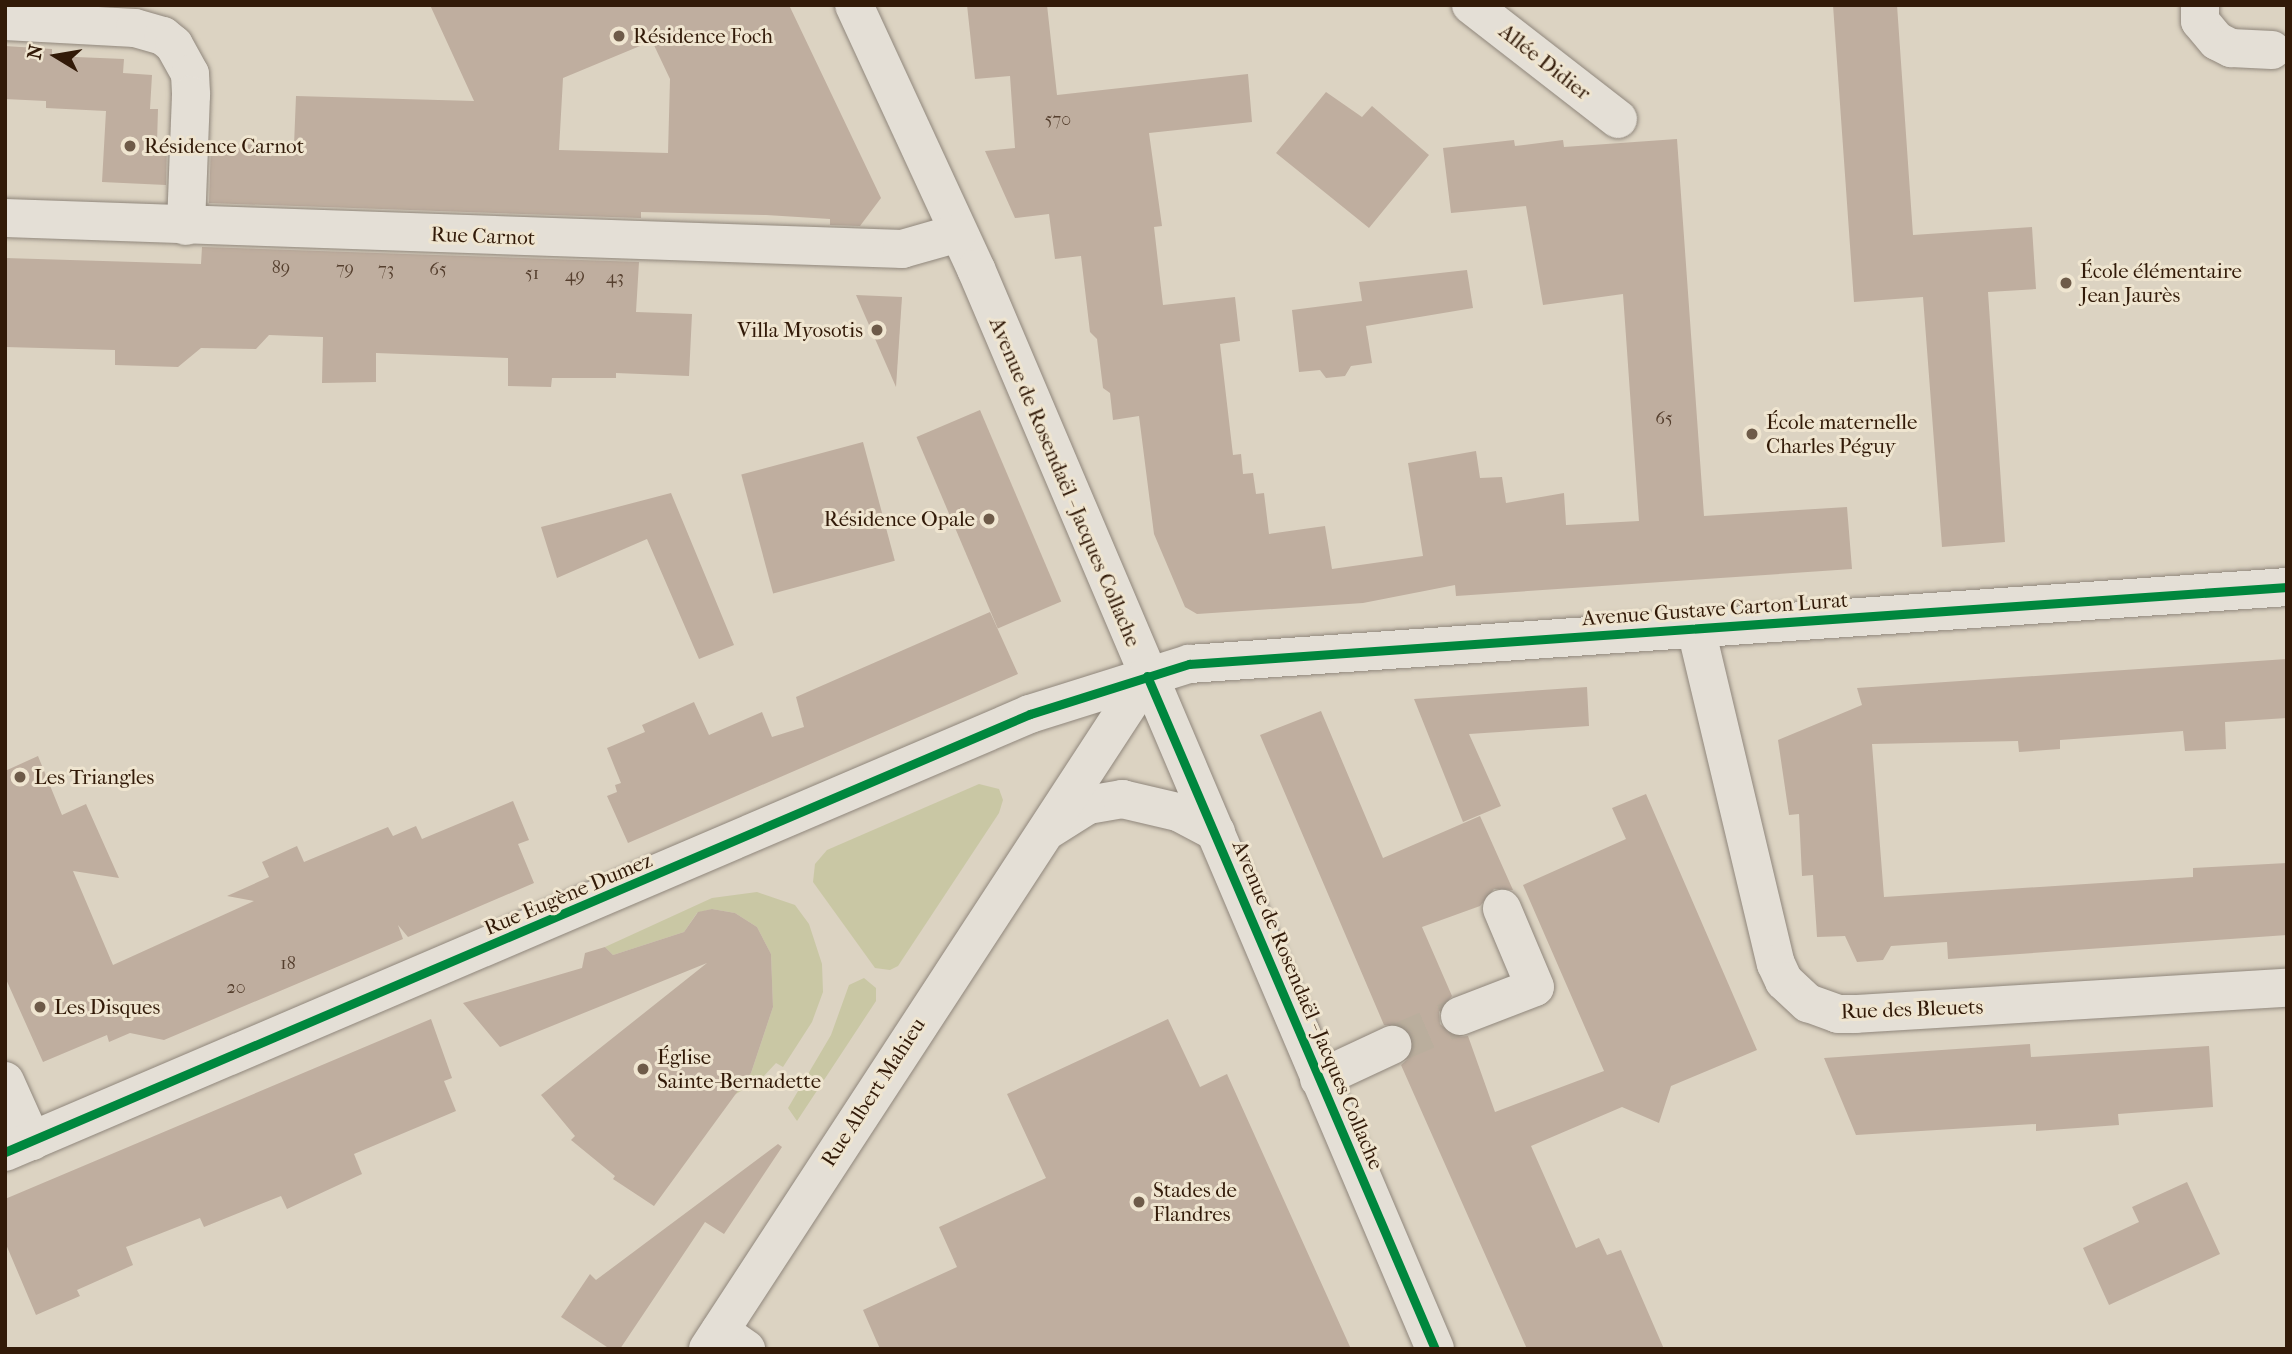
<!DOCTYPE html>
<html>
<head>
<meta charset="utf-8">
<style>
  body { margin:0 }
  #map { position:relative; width:2292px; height:1354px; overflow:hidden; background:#dcd3c2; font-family:"IM FELL French Canon",serif }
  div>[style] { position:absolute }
  .green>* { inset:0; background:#c9c7a4 }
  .building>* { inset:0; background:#bfae9f; transform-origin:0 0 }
  .minor-tunnel>* { height:38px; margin-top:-19px; transform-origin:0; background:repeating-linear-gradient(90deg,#baae9d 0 38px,transparent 0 57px) }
  .roads { filter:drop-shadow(0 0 2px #90877c) drop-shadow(0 0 2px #90877c) }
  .minor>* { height:38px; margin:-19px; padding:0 19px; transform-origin:19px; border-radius:19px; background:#e4dfd6 }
  .cycleway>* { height:9px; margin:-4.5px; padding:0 4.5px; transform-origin:4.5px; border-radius:4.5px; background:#00873e }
  .dots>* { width:19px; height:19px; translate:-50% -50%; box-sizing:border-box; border:4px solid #efe5d0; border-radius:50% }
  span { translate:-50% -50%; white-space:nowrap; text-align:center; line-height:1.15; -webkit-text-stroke:6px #efe5d0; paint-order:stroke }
  .number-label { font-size:18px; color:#553f2e }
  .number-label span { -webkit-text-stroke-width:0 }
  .poi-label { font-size:21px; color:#321a08 }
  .left { translate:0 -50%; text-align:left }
  .right { translate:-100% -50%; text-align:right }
  .street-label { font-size:21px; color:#321a08 }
  .frame { position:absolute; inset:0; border:7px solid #321a08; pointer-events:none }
  .north { position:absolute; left:21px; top:21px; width:70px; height:70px; -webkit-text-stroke:5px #efe5d0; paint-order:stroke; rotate:281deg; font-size:19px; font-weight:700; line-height:28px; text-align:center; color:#321a08 }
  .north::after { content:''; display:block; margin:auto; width:24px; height:32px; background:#321a08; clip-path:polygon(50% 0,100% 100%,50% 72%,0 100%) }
</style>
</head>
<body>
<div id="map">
  <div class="green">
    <i style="clip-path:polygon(979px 784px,999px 789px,1003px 800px,999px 813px,898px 966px,890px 970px,875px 968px,813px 882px,815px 864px,827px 850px)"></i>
    <i style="clip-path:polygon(757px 892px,795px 905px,809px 924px,822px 964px,823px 992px,812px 1022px,783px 1067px,776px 1063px,760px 1080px,729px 1098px,751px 1073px,773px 1007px,771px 954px,757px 927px,735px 913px,712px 909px,697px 913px,684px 932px,613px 955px,605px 947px,712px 898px)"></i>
    <i style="clip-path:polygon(864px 978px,876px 988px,876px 1001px,797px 1121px,788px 1108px,831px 1035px,849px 985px)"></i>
  </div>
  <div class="building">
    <i style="clip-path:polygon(evenodd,430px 5px,789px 5px,881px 198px,860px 226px,830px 225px,830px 219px,766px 215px,641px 212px,641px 218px,209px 203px,211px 144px,294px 145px,296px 96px,474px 101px,430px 5px,652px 41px,670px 79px,668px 153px,559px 150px,563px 78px,652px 41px)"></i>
    <i style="clip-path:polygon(967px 5px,1047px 5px,1057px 95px,1248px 74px,1252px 122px,1149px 133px,1162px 226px,1154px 227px,1163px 305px,1235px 297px,1240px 341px,1220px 344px,1233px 455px,1241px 454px,1243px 474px,1253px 473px,1256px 494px,1264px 493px,1269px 534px,1325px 526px,1332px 569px,1423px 556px,1408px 463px,1476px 451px,1480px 478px,1502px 477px,1506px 503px,1564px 493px,1566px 525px,1639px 521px,1623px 294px,1543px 305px,1526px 206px,1451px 213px,1443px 148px,1514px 140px,1515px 146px,1563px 140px,1564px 147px,1677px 139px,1704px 516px,1847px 507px,1852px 569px,1456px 596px,1455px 585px,1363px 603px,1197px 614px,1185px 607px,1154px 534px,1139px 416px,1113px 420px,1110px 393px,1103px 388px,1097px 339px,1090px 332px,1081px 256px,1055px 259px,1049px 214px,1015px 218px,985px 151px,1015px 148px,1010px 76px,975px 79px)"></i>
    <i style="clip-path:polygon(1833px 5px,1897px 5px,1913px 235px,2032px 227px,2036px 289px,1988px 292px,2005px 542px,1942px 547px,1923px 297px,1854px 302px)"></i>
    <i style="clip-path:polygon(5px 46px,52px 49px,52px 56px,124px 59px,123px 73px,152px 75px,150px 109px,158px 109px,157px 143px,167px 143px,166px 185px,102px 182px,106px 111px,46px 108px,46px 101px,5px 99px)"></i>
    <i style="clip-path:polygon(1326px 92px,1362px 117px,1372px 106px,1429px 155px,1369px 228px,1276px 153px)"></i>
    <i style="clip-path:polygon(202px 247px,639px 262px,636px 312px,692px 314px,689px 376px,616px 373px,616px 378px,552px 378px,551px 387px,508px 386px,508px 358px,376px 353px,376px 382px,322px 383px,323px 337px,269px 335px,256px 349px,201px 348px,178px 367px,115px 365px,115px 350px,5px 347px,5px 258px,201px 264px)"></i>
    <i style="clip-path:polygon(1467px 270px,1473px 308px,1366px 326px,1372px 363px,1351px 366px,1345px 376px,1326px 378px,1320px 370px,1299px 372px,1292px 310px,1362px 301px,1359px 282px)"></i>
    <i style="clip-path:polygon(856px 295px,902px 297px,896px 387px)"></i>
    <i style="left:980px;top:410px;width:208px;height:69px;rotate:67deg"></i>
    <i style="left:863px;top:442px;width:123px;height:126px;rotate:75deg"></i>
    <i style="clip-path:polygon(671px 493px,734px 645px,699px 659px,647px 539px,557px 578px,541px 527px)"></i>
    <i style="clip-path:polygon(990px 612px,1018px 674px,628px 843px,607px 796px,617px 792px,615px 785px,621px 783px,607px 748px,645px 732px,642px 725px,694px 702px,709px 735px,762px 712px,772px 737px,804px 727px,796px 697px)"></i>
    <i style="clip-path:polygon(2287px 659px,2287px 718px,2225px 722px,2226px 749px,2185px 751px,2183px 731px,2060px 740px,2060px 749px,2019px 752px,2018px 741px,1872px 744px,1884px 897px,2193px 877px,2193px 868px,2287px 863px,2287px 935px,1948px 959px,1947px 942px,1891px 946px,1883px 960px,1857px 962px,1845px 936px,1817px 937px,1813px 875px,1802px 876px,1799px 814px,1789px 815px,1778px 740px,1862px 705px,1857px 688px)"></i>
    <i style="clip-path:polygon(1587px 687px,1589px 726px,1469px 734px,1501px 806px,1463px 822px,1414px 699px)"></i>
    <i style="clip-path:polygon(1321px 711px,1383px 858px,1480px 816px,1513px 890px,1494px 889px,1480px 906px,1422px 927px,1452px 996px,1439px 1012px,1440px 1024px,1456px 1037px,1468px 1036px,1495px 1112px,1604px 1071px,1523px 885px,1626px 839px,1612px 808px,1646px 794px,1757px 1050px,1671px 1086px,1659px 1123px,1622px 1107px,1531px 1146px,1576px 1248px,1599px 1238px,1607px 1255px,1621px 1250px,1664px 1349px,1527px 1349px,1401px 1065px,1410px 1057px,1412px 1036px,1404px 1027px,1384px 1025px,1260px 735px)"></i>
    <i style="clip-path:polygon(38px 756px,62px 815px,86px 804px,119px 878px,73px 871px,113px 965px,254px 901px,227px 896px,269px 877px,262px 862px,297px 846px,304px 862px,388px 827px,393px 836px,416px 826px,422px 839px,513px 801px,529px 840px,518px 844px,534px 883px,408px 937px,398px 925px,403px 939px,164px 1040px,130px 1033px,109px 1042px,107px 1035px,43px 1062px,5px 977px,5px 771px)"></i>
    <i style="clip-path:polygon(712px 909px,735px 913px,757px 927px,771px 954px,773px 1007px,751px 1073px,654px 1206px,613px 1179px,615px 1176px,571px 1140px,575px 1136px,541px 1095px,707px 963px,500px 1047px,463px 1003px,582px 968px,585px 953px,605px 947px,613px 955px,684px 932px,698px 912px)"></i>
    <i style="clip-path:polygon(431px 1019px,452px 1078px,444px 1081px,456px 1111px,354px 1154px,362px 1174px,287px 1209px,281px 1196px,204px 1227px,200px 1218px,126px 1247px,133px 1265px,77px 1290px,80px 1296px,36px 1315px,5px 1242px,5px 1199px)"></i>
    <i style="clip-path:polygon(1168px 1019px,1200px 1087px,1227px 1074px,1351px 1349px,880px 1349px,863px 1310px,957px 1267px,939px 1227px,1046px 1178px,1007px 1094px)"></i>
    <i style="clip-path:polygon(2030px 1044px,2031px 1057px,2209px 1046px,2213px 1107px,2118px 1114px,2119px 1125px,2036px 1131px,2036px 1124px,1856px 1135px,1824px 1058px)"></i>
    <i style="clip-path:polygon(778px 1144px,782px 1147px,724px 1234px,705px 1222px,620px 1349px,610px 1349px,561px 1317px,590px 1274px,596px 1280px)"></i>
    <i style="clip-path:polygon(2187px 1182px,2220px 1254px,2109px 1305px,2083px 1248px,2139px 1222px,2132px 1207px)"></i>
  </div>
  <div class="minor-tunnel">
    <i style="left:1392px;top:1045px;width:74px;rotate:-23.1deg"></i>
  </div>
  <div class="roads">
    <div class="minor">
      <i style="left:854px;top:5px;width:291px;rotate:65.2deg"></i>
      <i style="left:976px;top:269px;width:1173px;rotate:66.97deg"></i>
      <i style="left:1471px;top:5px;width:186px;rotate:37.8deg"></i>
      <i style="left:2200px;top:5px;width:16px;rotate:90deg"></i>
      <i style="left:2200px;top:21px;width:26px;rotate:50deg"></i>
      <i style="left:2217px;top:41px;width:16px;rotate:27deg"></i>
      <i style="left:2231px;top:48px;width:41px;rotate:2.8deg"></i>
      <i style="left:5px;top:21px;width:130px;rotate:3.1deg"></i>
      <i style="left:135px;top:28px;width:29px;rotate:16deg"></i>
      <i style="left:163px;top:36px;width:14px;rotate:39deg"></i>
      <i style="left:174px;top:45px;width:33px;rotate:61deg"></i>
      <i style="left:190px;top:74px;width:21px;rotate:87deg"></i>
      <i style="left:191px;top:95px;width:131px;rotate:92.2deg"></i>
      <i style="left:5px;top:218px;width:898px;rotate:1.98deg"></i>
      <i style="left:902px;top:249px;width:58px;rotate:-15.9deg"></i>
      <i style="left:1696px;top:629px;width:344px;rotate:76.6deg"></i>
      <i style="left:1776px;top:964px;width:19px;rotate:65deg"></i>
      <i style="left:1784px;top:981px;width:33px;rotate:43deg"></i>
      <i style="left:1808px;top:1003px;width:32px;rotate:20deg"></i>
      <i style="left:1838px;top:1014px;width:18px"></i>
      <i style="left:1856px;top:1014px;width:432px;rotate:-3.5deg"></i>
      <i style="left:1050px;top:829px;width:45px;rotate:-32.3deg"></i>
      <i style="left:1088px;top:805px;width:35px;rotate:-10deg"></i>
      <i style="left:1122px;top:799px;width:57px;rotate:13.1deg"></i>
      <i style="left:1178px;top:812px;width:43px;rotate:27.8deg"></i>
      <i style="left:1460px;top:1016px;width:80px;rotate:-21.1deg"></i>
      <i style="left:1535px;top:987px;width:85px;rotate:-112.9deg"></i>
      <i style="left:1319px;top:1079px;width:81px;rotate:-25deg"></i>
      <i style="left:5px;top:1081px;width:66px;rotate:65.8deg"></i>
      <i style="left:5px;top:1152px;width:1115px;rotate:-23.14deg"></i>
      <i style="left:1030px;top:714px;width:167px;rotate:-17.5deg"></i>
      <i style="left:1189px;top:664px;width:1101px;rotate:-4.01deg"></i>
      <i style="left:720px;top:1331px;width:32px;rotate:35deg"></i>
      <i style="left:708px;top:1349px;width:804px;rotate:-56.88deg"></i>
    </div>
  </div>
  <div class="cycleway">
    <i style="left:1147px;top:676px;width:732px;rotate:66.83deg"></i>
    <i style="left:5px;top:1152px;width:1115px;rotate:-23.14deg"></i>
    <i style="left:1030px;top:714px;width:167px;rotate:-17.5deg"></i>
    <i style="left:1189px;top:664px;width:1101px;rotate:-4.01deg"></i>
  </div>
  <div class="dots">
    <i style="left:619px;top:36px;background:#6e5b49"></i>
    <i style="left:130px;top:146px;background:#6e5b49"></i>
    <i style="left:2066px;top:283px;background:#6e5b49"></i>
    <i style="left:877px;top:330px;background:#6e5b49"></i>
    <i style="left:1752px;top:434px;background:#6e5b49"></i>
    <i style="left:989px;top:519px;background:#6e5b49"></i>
    <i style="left:20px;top:777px;background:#6e5b49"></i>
    <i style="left:40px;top:1007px;background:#6e5b49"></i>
    <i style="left:643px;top:1069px;background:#6e5b49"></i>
    <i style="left:1139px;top:1202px;background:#6e5b49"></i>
  </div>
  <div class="number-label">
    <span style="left:1058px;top:120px">570</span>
    <span style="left:281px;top:268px">89</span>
    <span style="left:345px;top:269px">79</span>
    <span style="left:386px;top:270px">73</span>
    <span style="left:438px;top:270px">65</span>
    <span style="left:532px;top:274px">51</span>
    <span style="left:575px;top:276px">49</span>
    <span style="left:615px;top:278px">43</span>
    <span style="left:1664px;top:419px">65</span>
    <span style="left:288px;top:964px">18</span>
    <span style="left:236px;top:988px">20</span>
  </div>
  <div class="poi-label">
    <span class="left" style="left:633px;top:36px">Résidence Foch</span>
    <span class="left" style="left:144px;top:146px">Résidence Carnot</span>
    <span class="left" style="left:2080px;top:283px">École élémentaire<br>Jean Jaurès</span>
    <span class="right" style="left:863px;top:330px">Villa Myosotis</span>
    <span class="left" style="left:1766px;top:434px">École maternelle<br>Charles Péguy</span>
    <span class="right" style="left:975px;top:519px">Résidence Opale</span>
    <span class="left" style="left:34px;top:777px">Les Triangles</span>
    <span class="left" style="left:54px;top:1007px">Les Disques</span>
    <span class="left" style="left:657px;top:1069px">Église<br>Sainte-Bernadette</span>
    <span class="left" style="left:1153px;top:1202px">Stades de<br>Flandres</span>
  </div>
  <div class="street-label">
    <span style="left:1545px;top:62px;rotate:38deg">Allée Didier</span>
    <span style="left:483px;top:236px;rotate:2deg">Rue Carnot</span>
    <span style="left:1065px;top:482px;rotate:67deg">Avenue de Rosendaël - Jacques Collache</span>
    <span style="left:1715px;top:609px;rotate:-4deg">Avenue Gustave Carton Lurat</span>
    <span style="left:568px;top:894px;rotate:-23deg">Rue Eugène Dumez</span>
    <span style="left:1308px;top:1005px;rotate:67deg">Avenue de Rosendaël - Jacques Collache</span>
    <span style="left:1912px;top:1009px;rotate:-2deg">Rue des Bleuets</span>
    <span style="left:873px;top:1092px;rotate:-57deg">Rue Albert Mahieu</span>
  </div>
  <div class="frame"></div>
  <div class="north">N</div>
</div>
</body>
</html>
